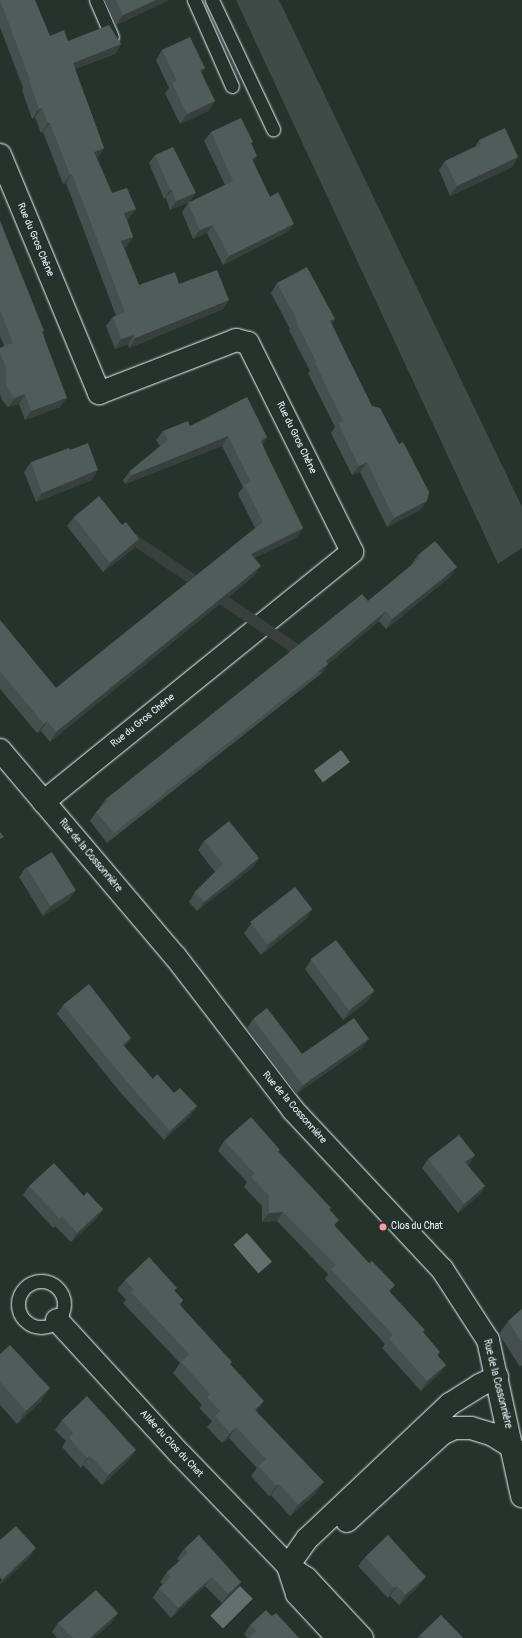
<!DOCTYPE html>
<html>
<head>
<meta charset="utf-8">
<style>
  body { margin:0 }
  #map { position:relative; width:522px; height:1638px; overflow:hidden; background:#26332d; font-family:Pangolin,sans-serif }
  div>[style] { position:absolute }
  .green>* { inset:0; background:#3e4b47 }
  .water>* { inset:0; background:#636f6d; transform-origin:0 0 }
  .roads { filter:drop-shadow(0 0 1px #e8f1f8) drop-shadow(0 0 1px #e8f1f8) }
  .service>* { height:13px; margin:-6.5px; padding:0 6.5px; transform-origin:6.5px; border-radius:6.5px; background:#26332d }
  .service>.ring { margin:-6.5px; padding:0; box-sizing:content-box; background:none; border:13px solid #26332d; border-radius:50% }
  .minor>* { height:22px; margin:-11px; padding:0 11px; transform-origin:11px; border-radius:11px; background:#26332d }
  .wall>* { inset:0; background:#454f4d }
  .shaded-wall>* { inset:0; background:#38403e; transform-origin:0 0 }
  .building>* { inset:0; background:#505c59; transform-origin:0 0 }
  .dots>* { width:11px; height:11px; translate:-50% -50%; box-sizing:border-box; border:2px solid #26332d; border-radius:50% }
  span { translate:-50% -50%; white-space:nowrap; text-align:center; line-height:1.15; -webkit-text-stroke:4px #26332d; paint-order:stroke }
  .street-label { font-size:10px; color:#e8f1f8 }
  .poi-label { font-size:10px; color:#e8f1f8 }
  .left { translate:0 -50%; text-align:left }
</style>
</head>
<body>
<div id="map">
  <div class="green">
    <i style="clip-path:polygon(236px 0,279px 0,522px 507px,522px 548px,498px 564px)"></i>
  </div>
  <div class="water">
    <i style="left:341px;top:750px;width:15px;height:34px;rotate:53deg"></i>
    <i style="left:247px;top:1233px;width:38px;height:18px;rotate:49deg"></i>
    <i style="left:240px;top:1586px;width:18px;height:42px;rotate:45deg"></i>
  </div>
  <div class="roads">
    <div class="service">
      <i style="left:96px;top:0;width:40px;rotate:66.6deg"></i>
      <i style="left:194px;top:0;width:94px;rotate:66.2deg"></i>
      <i style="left:212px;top:0;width:143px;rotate:64.7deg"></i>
      <i class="ring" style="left:18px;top:1281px;width:33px;height:33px"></i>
    </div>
    <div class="minor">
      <i style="left:0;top:155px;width:258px;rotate:67.4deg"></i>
      <i style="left:99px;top:393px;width:147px;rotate:-21.1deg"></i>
      <i style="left:236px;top:340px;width:12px;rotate:14deg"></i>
      <i style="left:248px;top:343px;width:233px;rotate:63.5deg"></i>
      <i style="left:352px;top:552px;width:397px;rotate:141deg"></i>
      <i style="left:0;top:750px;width:270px;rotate:49.7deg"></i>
      <i style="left:175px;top:956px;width:194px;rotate:52.5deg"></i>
      <i style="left:293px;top:1110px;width:218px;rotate:46.9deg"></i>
      <i style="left:442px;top:1269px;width:85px;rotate:57.1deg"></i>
      <i style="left:488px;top:1340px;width:160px;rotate:77.7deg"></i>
      <i style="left:57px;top:1320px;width:182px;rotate:47.5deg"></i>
      <i style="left:180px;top:1454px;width:156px;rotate:46deg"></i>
      <i style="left:288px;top:1566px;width:22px;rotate:34deg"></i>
      <i style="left:306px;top:1578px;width:82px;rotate:47deg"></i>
      <i style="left:347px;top:1521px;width:130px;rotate:-42.5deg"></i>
      <i style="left:443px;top:1433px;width:13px;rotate:-23deg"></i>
      <i style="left:455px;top:1428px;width:16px"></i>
      <i style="left:471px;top:1428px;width:21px;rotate:17deg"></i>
      <i style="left:491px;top:1434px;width:26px;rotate:32deg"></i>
      <i style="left:288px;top:1566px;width:33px;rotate:-55deg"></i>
      <i style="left:307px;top:1539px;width:197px;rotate:-43.4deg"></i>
      <i style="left:450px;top:1404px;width:36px;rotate:-32deg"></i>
      <i style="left:480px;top:1385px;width:19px;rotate:-25deg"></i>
      <i style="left:288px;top:1566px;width:29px;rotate:72deg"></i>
      <i style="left:297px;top:1594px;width:60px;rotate:47deg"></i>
    </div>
  </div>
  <div class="wall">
    <i style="clip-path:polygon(0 0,50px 36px,68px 41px,121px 44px,115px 54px,75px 69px,104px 148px,98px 157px,97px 158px,112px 193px,136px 209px,129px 218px,127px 219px,133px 237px,127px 246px,124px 247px,139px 285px,179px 284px,229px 300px,223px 309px,129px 348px,128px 344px,115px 349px,106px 326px,113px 317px,116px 316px,66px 183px,63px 184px,43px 132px,41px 133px,35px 117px,32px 119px,22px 90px,23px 88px,0 27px)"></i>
    <i style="clip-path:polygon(104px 0,169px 0,116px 25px)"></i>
    <i style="clip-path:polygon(162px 50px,205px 68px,201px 73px,215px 101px,208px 111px,180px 124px,165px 93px,169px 88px,156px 60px)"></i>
    <i style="clip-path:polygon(211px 132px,252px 144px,253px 162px,287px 232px,223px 265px,207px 233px,193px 239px,182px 212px,189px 202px,170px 210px,166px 198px,164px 199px,149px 163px,155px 155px,190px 202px,225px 185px,204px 141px)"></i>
    <i style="clip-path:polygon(479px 140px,518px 157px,512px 167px,450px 196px,439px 170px,445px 161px,475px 147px)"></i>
    <i style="clip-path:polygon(0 221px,43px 333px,60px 407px,25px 420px,19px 404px,8px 407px,2px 400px,0 394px,0 348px,4px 346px,0 336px)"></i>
    <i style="clip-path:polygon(277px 283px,332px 324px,420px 510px,387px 527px,360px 472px,352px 475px,331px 433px,335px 427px,308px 373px,310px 371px,289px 330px,290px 329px,271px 293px)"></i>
    <i style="clip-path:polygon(190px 426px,267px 437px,262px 444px,268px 457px,303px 528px,296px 538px,254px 558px,254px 576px,50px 742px,41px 731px,37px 733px,0 689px,0 620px,56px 688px,255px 528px,238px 494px,243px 487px,222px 446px,125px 484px,123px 480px,130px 471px,160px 446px,156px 440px,163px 431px)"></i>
    <i style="clip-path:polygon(31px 462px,92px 480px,36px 502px,24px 472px)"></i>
    <i style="clip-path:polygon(74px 517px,133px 549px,103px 572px,67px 526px)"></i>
    <i style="clip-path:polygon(418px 555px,450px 577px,386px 629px,379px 621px,328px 664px,322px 673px,107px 843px,90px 821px,96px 812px,100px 809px,99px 808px,106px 799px,368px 601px,412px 565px,411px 565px)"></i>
    <i style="clip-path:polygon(204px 841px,259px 858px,253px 867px,197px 911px,189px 902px,195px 892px,215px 872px,198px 850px)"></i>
    <i style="clip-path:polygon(26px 867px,69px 900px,43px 916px,19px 877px)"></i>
    <i style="clip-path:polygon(312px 909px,306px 919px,261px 955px,244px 933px,251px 924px)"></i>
    <i style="clip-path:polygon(311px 960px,368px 1001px,343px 1020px,305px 969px)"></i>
    <i style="clip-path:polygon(63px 1005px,125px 1047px,153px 1079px,174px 1093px,197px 1106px,190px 1116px,164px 1140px,120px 1092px,57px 1014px)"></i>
    <i style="clip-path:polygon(253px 1019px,302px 1054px,363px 1047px,296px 1094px,247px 1028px)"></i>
    <i style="clip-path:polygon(224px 1141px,279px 1152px,331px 1208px,329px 1210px,335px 1226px,390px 1292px,423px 1333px,438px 1356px,446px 1365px,439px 1374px,421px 1391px,382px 1348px,385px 1344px,325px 1279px,328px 1274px,277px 1221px,262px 1222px,262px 1206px,244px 1187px,247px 1182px,218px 1151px)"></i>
    <i style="clip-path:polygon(475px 1155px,469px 1164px,467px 1165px,485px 1186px,479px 1195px,458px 1213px,422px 1168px,428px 1159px)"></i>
    <i style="clip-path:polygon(29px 1186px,84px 1196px,103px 1209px,97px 1218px,71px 1242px,55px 1226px,53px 1228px,23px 1195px)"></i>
    <i style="clip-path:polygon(125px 1280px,177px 1288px,174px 1291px,183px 1300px,180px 1305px,230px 1365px,257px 1412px,316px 1493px,290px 1516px,271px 1495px,269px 1496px,251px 1476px,257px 1468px,229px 1438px,222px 1443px,207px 1427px,212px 1421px,199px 1408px,202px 1405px,173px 1373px,180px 1363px,123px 1303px,126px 1300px,117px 1290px)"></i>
    <i style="clip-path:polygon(522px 1309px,522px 1365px,520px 1367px,499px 1334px,508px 1321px)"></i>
    <i style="clip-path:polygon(0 1354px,41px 1401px,17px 1424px,0 1405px)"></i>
    <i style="clip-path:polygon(62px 1420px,129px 1460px,102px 1485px,83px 1465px,81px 1468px,62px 1447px,66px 1441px,55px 1430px)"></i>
    <i style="clip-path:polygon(184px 1549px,241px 1582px,234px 1592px,222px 1603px,205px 1586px,171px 1618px,153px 1598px,159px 1588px,163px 1585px,160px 1582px,167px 1572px,180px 1561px,177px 1559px)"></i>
    <i style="clip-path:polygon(365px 1557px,419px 1586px,399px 1605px,390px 1596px,388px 1598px,358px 1566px)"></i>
    <i style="clip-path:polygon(118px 1613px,111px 1623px,94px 1638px,57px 1638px,52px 1632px,58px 1623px)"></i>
    <i style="clip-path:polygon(272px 1616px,299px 1638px,247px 1638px,244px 1634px,250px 1625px)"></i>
    <i style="clip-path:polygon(420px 1635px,463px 1638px,417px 1638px)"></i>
  </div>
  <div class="shaded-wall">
    <i style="clip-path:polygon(156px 0,169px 0,116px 25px,123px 15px)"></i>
    <i style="clip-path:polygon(121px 44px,115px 54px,66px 72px,73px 63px)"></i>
    <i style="clip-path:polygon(205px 68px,198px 77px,200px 70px)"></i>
    <i style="clip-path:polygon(215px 101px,208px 111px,180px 124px,187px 114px)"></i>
    <i style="clip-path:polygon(42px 108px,35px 117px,32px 119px,39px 109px)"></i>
    <i style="clip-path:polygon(48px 123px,50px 123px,43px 132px,41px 133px)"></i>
    <i style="clip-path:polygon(104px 148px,98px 157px,88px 161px,94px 152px)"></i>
    <i style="clip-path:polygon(257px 156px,251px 165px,252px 159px)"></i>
    <i style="clip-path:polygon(518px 157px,512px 167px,450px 196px,457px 186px)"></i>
    <i style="clip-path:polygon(72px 174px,66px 183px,63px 184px,70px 175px)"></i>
    <i style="clip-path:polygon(170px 190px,172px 190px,166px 198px,164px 199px)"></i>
    <i style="clip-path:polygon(196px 193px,190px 202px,170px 210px,176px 201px)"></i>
    <i style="clip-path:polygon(136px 209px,129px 218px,118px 222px,124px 213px)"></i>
    <i style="clip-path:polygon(294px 224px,287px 232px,223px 265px,229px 256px)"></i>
    <i style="clip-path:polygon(213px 225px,207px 233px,193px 239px,200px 230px)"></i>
    <i style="clip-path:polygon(133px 237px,127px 246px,115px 251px,121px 241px)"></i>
    <i style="clip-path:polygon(229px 300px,223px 309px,129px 348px,135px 338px)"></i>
    <i style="clip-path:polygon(335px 319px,329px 328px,330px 321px)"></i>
    <i style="clip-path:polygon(134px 335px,128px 344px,115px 349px,121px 339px)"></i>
    <i style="clip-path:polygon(25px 394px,19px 404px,8px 407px,15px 398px)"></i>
    <i style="clip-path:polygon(67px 398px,60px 407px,25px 420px,31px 411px)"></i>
    <i style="clip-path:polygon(228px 436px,222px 446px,125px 484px,132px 475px)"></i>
    <i style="clip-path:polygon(267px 437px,261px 447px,261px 441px)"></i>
    <i style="clip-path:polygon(367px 462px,360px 472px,352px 475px,359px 466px)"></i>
    <i style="clip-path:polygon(98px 470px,92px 480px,36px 502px,42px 493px)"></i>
    <i style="clip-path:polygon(427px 501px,420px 510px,387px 527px,394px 518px)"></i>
    <i style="clip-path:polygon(303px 528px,296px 538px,244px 563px,251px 554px)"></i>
    <i style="clip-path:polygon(139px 539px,133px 549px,103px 572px,110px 563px)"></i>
    <i style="clip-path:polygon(261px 566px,254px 576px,50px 742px,56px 732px)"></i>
    <i style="clip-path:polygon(457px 567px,450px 577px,386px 629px,392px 619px)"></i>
    <i style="clip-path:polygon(386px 611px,379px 621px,319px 671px,326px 661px)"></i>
    <i style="left:328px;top:664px;width:11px;height:273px;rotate:124deg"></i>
    <i style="clip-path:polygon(47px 721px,41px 731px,37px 733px,44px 724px)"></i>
    <i style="clip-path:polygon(259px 858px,253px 867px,197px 911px,204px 902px)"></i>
    <i style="clip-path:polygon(76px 890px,69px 900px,43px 916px,50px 906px)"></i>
    <i style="clip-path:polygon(312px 909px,306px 919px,261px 955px,268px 946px)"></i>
    <i style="clip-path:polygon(374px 991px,368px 1001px,343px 1020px,350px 1010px)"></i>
    <i style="clip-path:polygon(131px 1038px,124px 1048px,123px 1045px)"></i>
    <i style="clip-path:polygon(369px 1039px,363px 1047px,296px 1094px,303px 1085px)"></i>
    <i style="clip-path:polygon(197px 1106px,190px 1116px,164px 1140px,170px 1131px)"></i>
    <i style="clip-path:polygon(475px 1155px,469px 1164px,459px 1171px,465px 1162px)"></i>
    <i style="clip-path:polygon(485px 1186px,479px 1195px,458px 1213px,464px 1204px)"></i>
    <i style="clip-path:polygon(103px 1209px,97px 1218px,71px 1242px,77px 1233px)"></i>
    <i style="clip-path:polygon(283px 1212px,277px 1221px,262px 1222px,269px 1213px)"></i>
    <i style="clip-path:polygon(446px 1365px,439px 1374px,421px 1391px,427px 1381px)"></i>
    <i style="clip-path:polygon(50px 1388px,41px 1401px,17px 1424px,26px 1411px)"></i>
    <i style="clip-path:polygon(264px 1401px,256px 1412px,255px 1410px)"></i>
    <i style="clip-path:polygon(236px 1427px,229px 1438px,222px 1443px,230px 1433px)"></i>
    <i style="clip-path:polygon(136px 1450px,129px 1460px,102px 1485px,108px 1475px)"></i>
    <i style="clip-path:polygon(90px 1456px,83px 1465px,81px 1468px,87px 1458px)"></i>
    <i style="clip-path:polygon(324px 1482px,316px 1493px,290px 1516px,298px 1505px)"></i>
    <i style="clip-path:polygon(279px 1484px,271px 1495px,269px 1496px,276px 1486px)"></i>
    <i style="clip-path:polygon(36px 1548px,29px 1558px,0 1585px,0 1582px,2px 1580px)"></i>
    <i style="clip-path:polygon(212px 1577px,205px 1586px,171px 1618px,178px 1608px)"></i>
    <i style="clip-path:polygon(426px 1577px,419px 1586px,399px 1605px,405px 1595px)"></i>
    <i style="clip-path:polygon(241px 1582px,234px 1592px,222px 1603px,228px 1594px)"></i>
    <i style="clip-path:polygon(397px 1586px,390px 1596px,388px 1598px,394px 1588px)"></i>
    <i style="clip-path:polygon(118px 1613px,111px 1623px,94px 1638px,90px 1638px)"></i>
  </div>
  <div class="building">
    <i style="clip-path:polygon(0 0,35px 0,50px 36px,64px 30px,68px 41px,109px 25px,121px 44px,73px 63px,104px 148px,94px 152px,112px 193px,127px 188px,136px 209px,124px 213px,133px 237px,121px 241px,139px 285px,175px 272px,179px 284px,217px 270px,229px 300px,135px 338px,134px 335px,121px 339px,113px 317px,125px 312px,72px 174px,70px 175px,50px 123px,48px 123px,42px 108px,39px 109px,29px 81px,30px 80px)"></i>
    <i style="clip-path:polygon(116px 0,156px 0,123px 15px)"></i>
    <i style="clip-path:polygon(190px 37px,205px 68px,200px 70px,215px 101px,187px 114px,172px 83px,177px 81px,162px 50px)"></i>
    <i style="clip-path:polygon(241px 118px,253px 142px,251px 143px,257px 156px,252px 159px,270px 197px,278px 192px,294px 224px,229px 256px,213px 225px,200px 230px,188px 203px,233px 181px,211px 132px)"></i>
    <i style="clip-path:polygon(505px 128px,518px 157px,457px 186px,445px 161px,481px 144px,479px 140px)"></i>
    <i style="clip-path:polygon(173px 147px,196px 193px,176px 201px,172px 190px,170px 190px,155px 155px)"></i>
    <i style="clip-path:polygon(0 221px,44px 331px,42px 332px,67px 398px,31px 411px,25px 394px,15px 398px,9px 391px,6px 384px,6px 368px,0 352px,0 348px,13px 343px,0 310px)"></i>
    <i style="clip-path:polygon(307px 267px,335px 319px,330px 321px,372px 406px,380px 408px,399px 444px,403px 442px,429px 492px,427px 501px,394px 518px,367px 462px,359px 466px,338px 423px,343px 421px,315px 363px,317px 363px,296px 321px,297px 320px,277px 283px)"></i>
    <i style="clip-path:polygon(247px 397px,267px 437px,261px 441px,268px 457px,303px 528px,251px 554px,261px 566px,56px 732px,47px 721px,44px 724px,0 671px,0 620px,56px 688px,263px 522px,244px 485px,251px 482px,228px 436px,132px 475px,130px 471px,168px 440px,163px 431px,188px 421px,190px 426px)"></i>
    <i style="clip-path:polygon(88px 443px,98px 470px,42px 493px,31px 462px,69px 448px,70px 450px)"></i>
    <i style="clip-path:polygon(99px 496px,122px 525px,126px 522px,139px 539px,110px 563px,74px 517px)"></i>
    <i style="clip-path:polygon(435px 541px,457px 567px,392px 619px,386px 611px,326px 661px,328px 664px,114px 833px,96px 812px,108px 801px,106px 799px,362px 594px,368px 601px,420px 558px,418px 555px)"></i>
    <i style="clip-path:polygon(229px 821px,259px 858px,204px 902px,195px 892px,223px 864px,204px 841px)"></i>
    <i style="clip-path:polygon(0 832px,4px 837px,0 839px)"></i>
    <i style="left:52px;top:852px;width:45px;height:30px;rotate:58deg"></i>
    <i style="left:295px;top:887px;width:28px;height:57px;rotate:52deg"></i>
    <i style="left:336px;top:940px;width:64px;height:32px;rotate:53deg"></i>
    <i style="clip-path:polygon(89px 984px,131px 1038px,123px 1045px,153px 1079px,157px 1074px,174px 1093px,180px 1088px,197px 1106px,170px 1131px,127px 1082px,63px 1005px)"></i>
    <i style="clip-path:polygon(267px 1008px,302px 1054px,354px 1018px,369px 1039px,303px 1085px,253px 1019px)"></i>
    <i style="clip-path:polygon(251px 1117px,280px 1150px,278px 1152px,331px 1208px,329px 1209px,339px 1220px,334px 1225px,369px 1263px,372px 1261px,395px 1285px,389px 1291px,425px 1330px,423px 1332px,440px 1352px,437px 1355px,446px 1365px,427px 1381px,389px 1339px,393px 1335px,331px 1269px,336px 1265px,283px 1212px,269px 1213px,269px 1196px,251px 1177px,255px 1174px,224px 1141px)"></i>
    <i style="clip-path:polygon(459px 1135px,475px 1155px,465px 1162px,485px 1186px,464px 1204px,428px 1159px)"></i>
    <i style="clip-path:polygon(54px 1163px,84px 1196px,87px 1192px,103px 1209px,77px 1233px,62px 1216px,60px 1219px,29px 1186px)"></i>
    <i style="clip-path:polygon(149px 1257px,177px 1288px,174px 1290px,183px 1300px,179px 1304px,232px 1362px,230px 1364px,264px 1401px,255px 1410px,324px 1482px,298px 1505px,279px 1484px,276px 1486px,259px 1466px,266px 1459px,236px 1427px,230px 1433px,215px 1416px,220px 1411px,207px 1397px,210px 1394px,181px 1362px,189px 1354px,131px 1292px,134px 1290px,125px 1280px)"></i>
    <i style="clip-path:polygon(522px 1309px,522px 1342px,508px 1321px)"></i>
    <i style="clip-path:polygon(10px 1345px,50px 1388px,26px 1411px,0 1382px,0 1354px)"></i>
    <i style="clip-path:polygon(87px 1396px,136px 1450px,108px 1475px,90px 1456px,87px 1458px,69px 1438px,73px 1433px,62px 1420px)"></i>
    <i style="clip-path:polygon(16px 1526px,36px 1548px,2px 1580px,0 1577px,0 1540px)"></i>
    <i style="clip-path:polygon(199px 1535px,241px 1582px,228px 1594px,212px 1577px,178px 1608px,159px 1588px,171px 1577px,167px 1572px,188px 1553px,184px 1549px)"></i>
    <i style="clip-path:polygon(388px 1535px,426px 1577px,405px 1595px,397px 1586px,394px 1588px,365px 1557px)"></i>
    <i style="clip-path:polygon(96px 1590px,118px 1613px,90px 1638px,73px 1638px,58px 1623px)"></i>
    <i style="clip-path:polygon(266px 1610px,272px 1616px,276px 1613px,299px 1638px,250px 1638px,250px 1637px,256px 1631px,250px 1625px)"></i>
    <i style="clip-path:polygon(441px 1615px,463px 1638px,423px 1638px,420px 1635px)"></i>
  </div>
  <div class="dots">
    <i style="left:383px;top:1227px;background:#ff9aa2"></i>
  </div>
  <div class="street-label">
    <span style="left:35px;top:240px;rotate:67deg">Rue du Gros Chêne</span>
    <span style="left:296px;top:438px;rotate:64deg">Rue du Gros Chêne</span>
    <span style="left:143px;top:721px;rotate:-39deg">Rue du Gros Chêne</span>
    <span style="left:90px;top:856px;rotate:50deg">Rue de la Cossonnière</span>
    <span style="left:294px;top:1108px;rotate:49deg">Rue de la Cossonnière</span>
    <span style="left:497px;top:1384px;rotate:76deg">Rue de la Cossonnière</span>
    <span style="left:171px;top:1444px;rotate:47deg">Allée du Clos du Chat</span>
  </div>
  <div class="poi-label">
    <span class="left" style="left:391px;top:1227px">Clos du Chat</span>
  </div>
</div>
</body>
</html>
